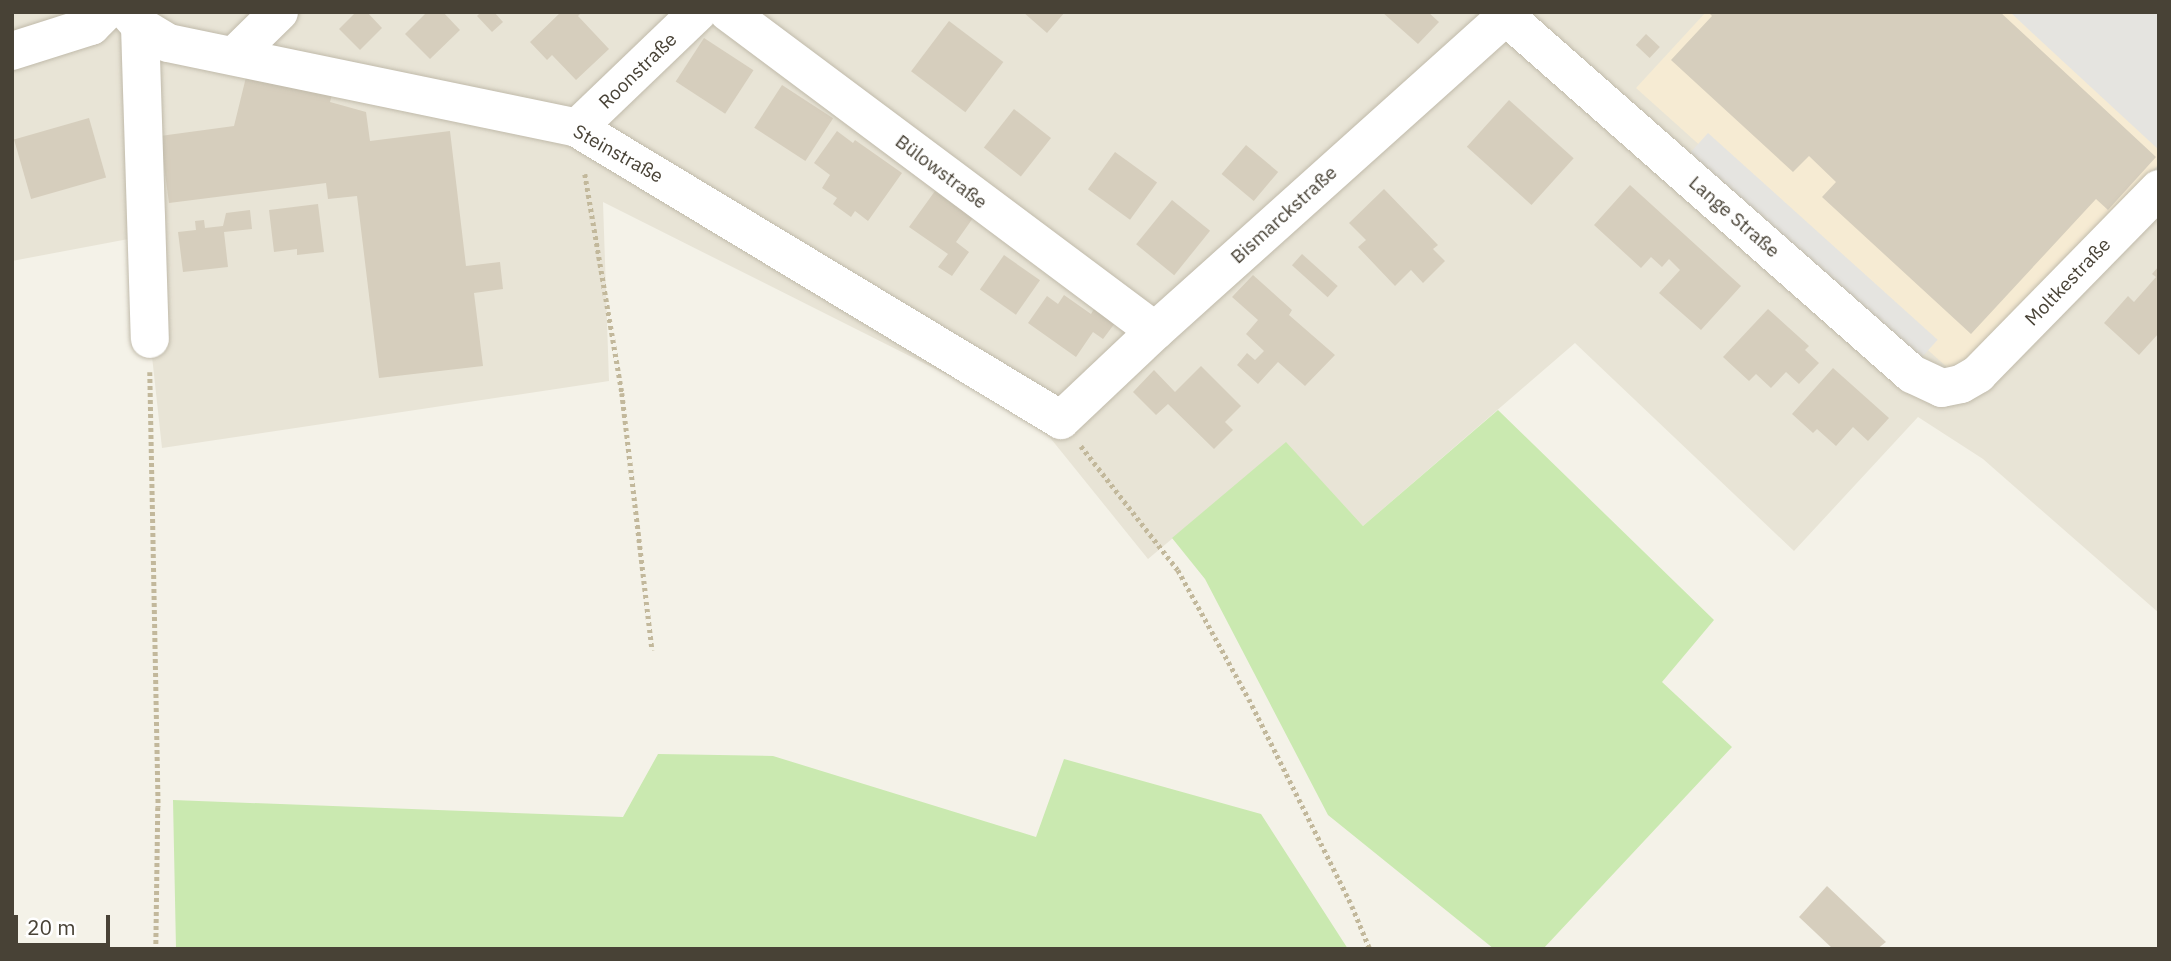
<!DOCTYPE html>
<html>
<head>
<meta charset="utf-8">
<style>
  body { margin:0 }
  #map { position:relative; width:2171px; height:961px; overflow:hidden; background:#f4f2e8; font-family:"IBM Plex Sans",sans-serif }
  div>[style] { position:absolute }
  .residential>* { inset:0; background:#e8e4d6 }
  .commercial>* { inset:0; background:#f6ebd3 }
  .green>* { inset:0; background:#cae9b0 }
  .parking>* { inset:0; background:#e5e4e0; transform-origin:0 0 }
  .building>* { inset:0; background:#d6cebd; transform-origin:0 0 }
  .path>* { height:4.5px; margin-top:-2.25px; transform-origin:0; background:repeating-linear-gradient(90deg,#c2b89b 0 3.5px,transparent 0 7px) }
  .roads { filter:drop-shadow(0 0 2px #c0baaa) drop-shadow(0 0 2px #c0baaa) }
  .minor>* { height:38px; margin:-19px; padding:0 19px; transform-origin:19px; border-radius:19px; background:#fff }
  span { translate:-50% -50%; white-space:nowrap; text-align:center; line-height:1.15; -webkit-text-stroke:7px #fff; paint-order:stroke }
  .street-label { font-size:19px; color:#484236 }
  .frame { position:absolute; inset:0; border:14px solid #484236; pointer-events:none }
  .scale { position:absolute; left:14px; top:915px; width:96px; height:32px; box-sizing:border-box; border:4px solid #484236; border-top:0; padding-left:9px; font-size:21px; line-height:24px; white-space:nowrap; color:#484236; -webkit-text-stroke:5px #fff; paint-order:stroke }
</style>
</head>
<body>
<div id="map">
  <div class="residential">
    <i style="clip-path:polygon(12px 12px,2159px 12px,2159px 613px,1983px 459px,1918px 417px,1794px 551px,1575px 343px,1363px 526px,1286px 443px,1148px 559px,1035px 419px,603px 202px,609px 381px,162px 448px,139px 237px,12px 261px)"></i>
  </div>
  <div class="commercial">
    <i style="clip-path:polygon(1706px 12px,2159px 12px,2159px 164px,1979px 352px,1949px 369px,1636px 88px)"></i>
  </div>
  <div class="green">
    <i style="clip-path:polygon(1498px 410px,1714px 620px,1662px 682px,1732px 747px,1543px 949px,1494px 949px,1328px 815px,1205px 579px,1172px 538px,1286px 442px,1363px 526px)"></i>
    <i style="clip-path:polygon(658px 754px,773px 756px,1036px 837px,1064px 759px,1261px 814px,1348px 949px,176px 949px,173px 800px,623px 817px)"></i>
  </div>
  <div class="parking">
    <i style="clip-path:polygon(2010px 12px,2159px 12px,2159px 150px,2041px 41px)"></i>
    <i style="left:1708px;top:133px;width:309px;height:34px;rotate:42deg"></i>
  </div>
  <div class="building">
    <i style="clip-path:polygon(356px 12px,367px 12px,382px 28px,360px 50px,339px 29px)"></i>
    <i style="clip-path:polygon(427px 12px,443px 12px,460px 30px,430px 59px,405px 34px)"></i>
    <i style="clip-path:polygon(481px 12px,494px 12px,503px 22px,492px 32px,477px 16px)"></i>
    <i style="clip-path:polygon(561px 12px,582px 12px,578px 16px,609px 49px,576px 80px,552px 55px,547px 60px,530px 42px)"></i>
    <i style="clip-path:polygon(1023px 12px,1065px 12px,1047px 33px)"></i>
    <i style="clip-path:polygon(1382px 12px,1428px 12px,1439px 22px,1418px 44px)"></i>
    <i style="clip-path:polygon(1708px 12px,2000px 12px,2156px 157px,2108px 210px,2096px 199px,1971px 334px,1822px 197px,1836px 182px,1809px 156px,1793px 172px,1671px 60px,1712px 16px)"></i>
    <i style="left:949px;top:21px;width:68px;height:63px;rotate:37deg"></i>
    <i style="left:1646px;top:34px;width:19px;height:15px;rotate:43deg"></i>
    <i style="left:704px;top:38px;width:59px;height:52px;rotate:33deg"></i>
    <i style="clip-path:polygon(248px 69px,333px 91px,330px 102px,366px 112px,370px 141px,450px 131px,466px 266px,500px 262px,503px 289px,474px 293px,483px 366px,379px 378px,357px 196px,328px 199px,326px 183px,169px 203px,160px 136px,234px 126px)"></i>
    <i style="left:782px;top:85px;width:61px;height:51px;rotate:33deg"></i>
    <i style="left:1509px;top:100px;width:87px;height:63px;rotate:42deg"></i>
    <i style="left:1014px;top:109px;width:47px;height:49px;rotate:38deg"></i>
    <i style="left:89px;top:118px;width:62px;height:78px;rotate:74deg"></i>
    <i style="clip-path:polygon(837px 131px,853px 143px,855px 140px,902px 173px,868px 221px,855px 211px,851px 217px,833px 204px,837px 198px,822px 188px,830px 175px,814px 163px)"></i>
    <i style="left:1246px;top:145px;width:42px;height:38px;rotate:40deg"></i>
    <i style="left:1115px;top:152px;width:52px;height:46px;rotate:36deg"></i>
    <i style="clip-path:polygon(1630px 185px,1741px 286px,1701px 330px,1659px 293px,1680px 270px,1669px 259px,1662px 267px,1651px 257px,1641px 268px,1594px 225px)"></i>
    <i style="clip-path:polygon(1384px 189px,1438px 245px,1433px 249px,1445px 261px,1423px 283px,1411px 270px,1395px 286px,1358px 247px,1366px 240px,1349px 223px)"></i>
    <i style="clip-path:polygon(935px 191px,973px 218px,956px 242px,969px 252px,952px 276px,938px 267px,948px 254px,909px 227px)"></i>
    <i style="left:1172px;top:200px;width:49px;height:57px;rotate:39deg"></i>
    <i style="clip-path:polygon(318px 204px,324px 252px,297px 255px,297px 249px,274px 252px,269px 210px)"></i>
    <i style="clip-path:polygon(250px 210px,252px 229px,224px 232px,228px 267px,183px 272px,178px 232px,196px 230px,195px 221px,204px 220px,205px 228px,223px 226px,226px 213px)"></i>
    <i style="left:1302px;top:254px;width:48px;height:15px;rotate:42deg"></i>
    <i style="left:1004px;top:255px;width:44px;height:42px;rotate:35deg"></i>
    <i style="clip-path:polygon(2159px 266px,2159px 333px,2139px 355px,2104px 323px,2128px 296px,2134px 302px,2156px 277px,2152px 274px)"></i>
    <i style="clip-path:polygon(1253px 275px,1292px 310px,1289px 315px,1335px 355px,1305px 386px,1278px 362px,1258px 384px,1237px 365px,1247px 353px,1255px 360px,1264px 351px,1246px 334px,1258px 320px,1232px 297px)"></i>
    <i style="clip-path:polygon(1064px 295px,1091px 314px,1094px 309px,1115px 323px,1103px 339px,1093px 332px,1076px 357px,1028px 323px,1047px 296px,1058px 304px)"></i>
    <i style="clip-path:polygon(1768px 309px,1809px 346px,1805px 350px,1819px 363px,1799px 384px,1786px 372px,1771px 388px,1756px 374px,1749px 381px,1723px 357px)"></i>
    <i style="clip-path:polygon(1201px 366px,1241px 406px,1225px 422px,1233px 430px,1214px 449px,1168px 404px,1156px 415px,1133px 392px,1154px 370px,1175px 392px)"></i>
    <i style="clip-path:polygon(1833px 368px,1889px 418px,1868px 441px,1853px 427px,1836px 446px,1817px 429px,1813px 433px,1792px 414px)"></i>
    <i style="clip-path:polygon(1827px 886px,1886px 942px,1877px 949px,1833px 949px,1799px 917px)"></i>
  </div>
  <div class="path">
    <i style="left:585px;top:174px;width:222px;rotate:80.4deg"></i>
    <i style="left:622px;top:393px;width:259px;rotate:83.3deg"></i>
    <i style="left:150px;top:372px;width:435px;rotate:88.9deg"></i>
    <i style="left:158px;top:807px;width:142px;rotate:90.8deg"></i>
    <i style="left:1081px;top:446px;width:157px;rotate:52deg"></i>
    <i style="left:1178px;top:570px;width:147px;rotate:61.2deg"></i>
    <i style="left:1249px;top:699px;width:231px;rotate:63.5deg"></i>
    <i style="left:1352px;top:906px;width:47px;rotate:67.3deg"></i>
  </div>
  <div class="roads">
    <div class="minor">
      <i style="left:128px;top:12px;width:18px;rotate:49deg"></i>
      <i style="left:140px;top:26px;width:33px;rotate:31deg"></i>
      <i style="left:168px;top:43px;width:418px;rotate:11.7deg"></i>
      <i style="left:577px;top:128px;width:565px;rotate:31.1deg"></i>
      <i style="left:1061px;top:420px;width:129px;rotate:-43.4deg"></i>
      <i style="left:1155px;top:331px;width:477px;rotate:-41.9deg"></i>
      <i style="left:728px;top:12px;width:533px;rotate:36.76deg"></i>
      <i style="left:1501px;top:12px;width:548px;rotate:41.37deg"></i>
      <i style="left:1912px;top:374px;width:33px;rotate:25deg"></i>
      <i style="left:1942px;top:388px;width:19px;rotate:-12deg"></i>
      <i style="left:1961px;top:384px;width:20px;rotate:-30deg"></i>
      <i style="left:1978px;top:374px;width:259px;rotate:-45.6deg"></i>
      <i style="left:140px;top:26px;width:313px;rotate:88.2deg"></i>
      <i style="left:12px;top:51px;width:83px;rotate:-17.6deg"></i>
      <i style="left:91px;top:26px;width:20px;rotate:-45deg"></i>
      <i style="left:234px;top:56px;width:63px;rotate:-44.4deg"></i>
      <i style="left:577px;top:128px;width:168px;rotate:-43.8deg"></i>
    </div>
  </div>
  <div class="street-label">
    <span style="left:638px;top:71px;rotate:-44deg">Roonstraße</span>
    <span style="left:618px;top:154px;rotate:29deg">Steinstraße</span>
    <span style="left:941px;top:172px;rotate:37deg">Bülowstraße</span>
    <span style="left:1284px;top:215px;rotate:-42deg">Bismarckstraße</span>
    <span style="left:1734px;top:217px;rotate:41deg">Lange Straße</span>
    <span style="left:2068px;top:282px;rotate:-46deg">Moltkestraße</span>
  </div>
  <div class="frame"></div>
  <div class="scale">20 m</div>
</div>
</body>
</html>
